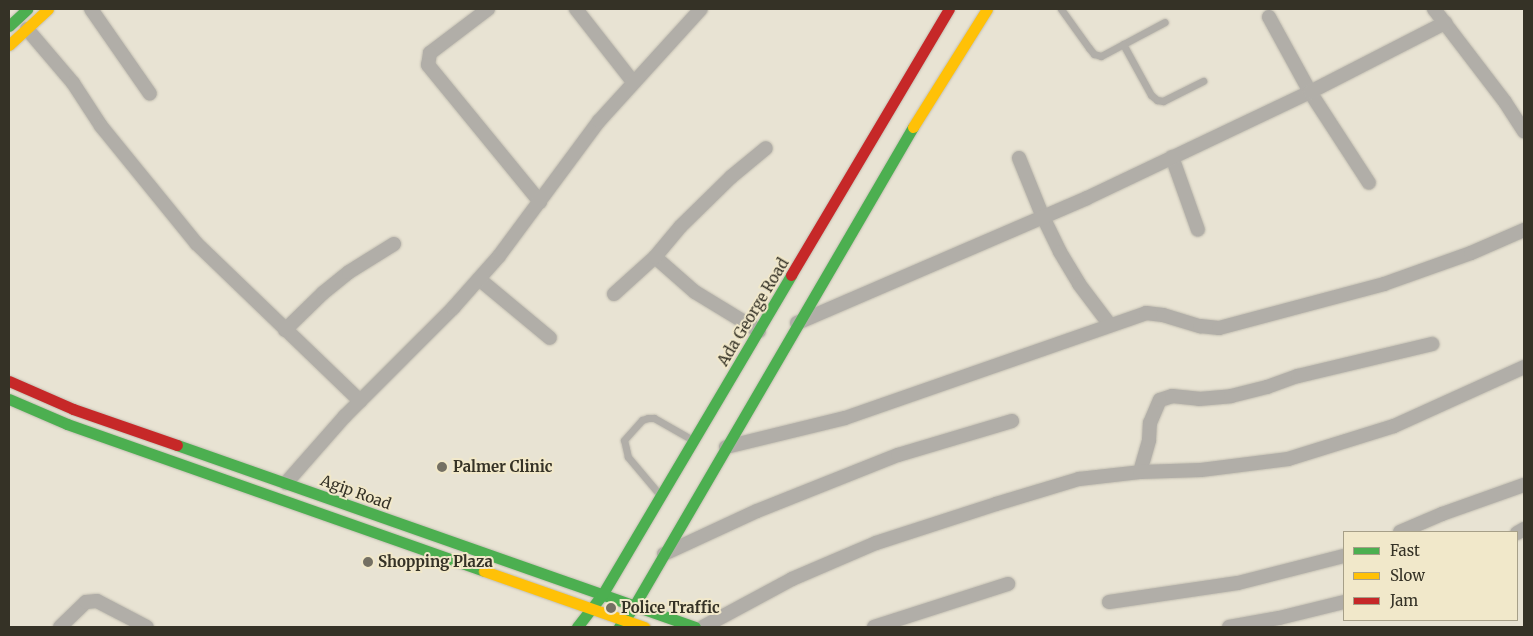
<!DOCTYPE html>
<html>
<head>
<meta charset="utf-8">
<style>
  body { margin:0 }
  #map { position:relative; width:1533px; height:636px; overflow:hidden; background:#e8e3d3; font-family:Merriweather,serif }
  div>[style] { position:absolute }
  .roads { filter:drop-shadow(0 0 1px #c3bfb2) drop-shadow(0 0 1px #c3bfb2) }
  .lane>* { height:7px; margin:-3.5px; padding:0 3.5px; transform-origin:3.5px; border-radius:3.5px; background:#b1aea8 }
  .street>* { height:14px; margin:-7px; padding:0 7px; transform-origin:7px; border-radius:7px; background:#b1aea8 }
  .fast>* { height:11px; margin:-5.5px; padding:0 5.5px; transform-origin:5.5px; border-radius:5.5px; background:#4caf50 }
  .slow>* { height:11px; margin:-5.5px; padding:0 5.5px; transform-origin:5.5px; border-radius:5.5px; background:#ffc107 }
  .jam>* { height:11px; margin:-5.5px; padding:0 5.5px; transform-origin:5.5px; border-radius:5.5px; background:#c62828 }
  .dots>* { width:14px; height:14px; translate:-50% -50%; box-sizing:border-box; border:2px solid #f1e8ca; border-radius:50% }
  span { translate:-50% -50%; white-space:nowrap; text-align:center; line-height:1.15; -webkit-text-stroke:4px #f1e8ca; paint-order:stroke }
  .street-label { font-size:15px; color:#353226 }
  .poi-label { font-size:15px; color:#353226; font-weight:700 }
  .left { translate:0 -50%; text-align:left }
  .frame { position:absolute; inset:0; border:10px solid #353226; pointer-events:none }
  .legend { position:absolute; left:1343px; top:531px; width:175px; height:90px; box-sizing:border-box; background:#f1e8ca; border:1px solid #a69f88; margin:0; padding:6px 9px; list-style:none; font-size:15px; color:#353226 }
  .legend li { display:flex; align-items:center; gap:10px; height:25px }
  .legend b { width:25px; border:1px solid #a69f88 }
</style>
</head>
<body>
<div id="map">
  <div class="roads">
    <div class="lane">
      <i style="left:1061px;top:9px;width:48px;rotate:54.3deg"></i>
      <i style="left:1089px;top:48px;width:8px;rotate:50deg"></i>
      <i style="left:1094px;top:54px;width:7px;rotate:16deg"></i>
      <i style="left:1101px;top:56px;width:72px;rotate:-28deg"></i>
      <i style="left:1123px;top:44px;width:58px;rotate:61.2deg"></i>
      <i style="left:1151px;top:95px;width:8px;rotate:40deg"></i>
      <i style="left:1157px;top:100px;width:6px;rotate:9deg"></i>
      <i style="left:1163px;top:101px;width:45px;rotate:-26.6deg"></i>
      <i style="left:660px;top:495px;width:50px;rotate:-130.1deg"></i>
      <i style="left:628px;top:457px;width:17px;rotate:-103deg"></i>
      <i style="left:624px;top:440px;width:27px;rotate:-48deg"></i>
      <i style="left:642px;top:420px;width:6px;rotate:-18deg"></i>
      <i style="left:648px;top:418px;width:6px"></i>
      <i style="left:654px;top:418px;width:43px;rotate:29.6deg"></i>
    </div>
    <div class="street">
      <i style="left:91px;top:9px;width:103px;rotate:55.2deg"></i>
      <i style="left:488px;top:9px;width:73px;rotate:142.8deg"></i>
      <i style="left:430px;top:53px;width:12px;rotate:99deg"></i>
      <i style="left:428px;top:65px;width:177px;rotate:50.7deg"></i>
      <i style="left:576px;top:9px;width:93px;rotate:52deg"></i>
      <i style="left:1434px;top:9px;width:117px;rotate:52.6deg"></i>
      <i style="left:1505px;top:102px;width:35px;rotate:57deg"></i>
      <i style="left:1269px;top:17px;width:85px;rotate:61.3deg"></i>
      <i style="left:1310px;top:92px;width:108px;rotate:57deg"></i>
      <i style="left:27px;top:29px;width:71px;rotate:49.6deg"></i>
      <i style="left:73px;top:83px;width:51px;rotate:56.9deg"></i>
      <i style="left:101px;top:126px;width:151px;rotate:50.9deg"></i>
      <i style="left:196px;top:243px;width:228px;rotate:43.9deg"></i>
      <i style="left:1172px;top:157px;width:77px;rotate:70.4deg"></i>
      <i style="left:1019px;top:158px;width:64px;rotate:67.9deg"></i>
      <i style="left:1043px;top:217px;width:39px;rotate:64deg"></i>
      <i style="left:1060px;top:252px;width:37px;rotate:59deg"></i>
      <i style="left:1079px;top:284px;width:51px;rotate:52.9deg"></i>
      <i style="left:655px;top:257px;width:53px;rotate:41.2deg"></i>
      <i style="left:695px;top:292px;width:75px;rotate:31.4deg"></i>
      <i style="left:479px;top:279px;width:92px;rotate:39.7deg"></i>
      <i style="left:614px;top:294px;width:55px;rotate:-42.1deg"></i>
      <i style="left:655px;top:257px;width:40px;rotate:-50deg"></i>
      <i style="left:681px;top:226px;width:70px;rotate:-44.4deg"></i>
      <i style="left:731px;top:177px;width:45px;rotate:-39.6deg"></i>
      <i style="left:797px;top:323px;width:316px;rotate:-23.3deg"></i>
      <i style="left:1087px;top:198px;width:247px;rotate:-25.4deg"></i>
      <i style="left:1310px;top:92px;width:152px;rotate:-27.1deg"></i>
      <i style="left:285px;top:330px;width:53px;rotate:-44.2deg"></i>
      <i style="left:323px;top:293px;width:33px;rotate:-39deg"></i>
      <i style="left:349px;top:272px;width:53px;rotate:-31.9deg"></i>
      <i style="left:726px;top:447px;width:122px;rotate:-13.7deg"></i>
      <i style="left:845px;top:418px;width:319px;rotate:-19.2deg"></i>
      <i style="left:1146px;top:313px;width:17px;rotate:7deg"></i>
      <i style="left:1163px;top:315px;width:39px;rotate:17deg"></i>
      <i style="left:1200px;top:326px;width:19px;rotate:6deg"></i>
      <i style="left:1219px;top:328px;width:171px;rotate:-14.9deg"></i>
      <i style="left:1384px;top:284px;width:92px;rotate:-19.6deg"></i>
      <i style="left:1471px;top:253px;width:58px;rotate:-23.5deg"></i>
      <i style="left:1140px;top:472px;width:33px;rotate:-74deg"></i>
      <i style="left:1149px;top:440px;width:17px;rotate:-87deg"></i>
      <i style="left:1150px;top:423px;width:25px;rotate:-67deg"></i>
      <i style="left:1160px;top:400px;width:13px;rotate:-18deg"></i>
      <i style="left:1172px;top:396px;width:27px;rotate:6deg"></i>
      <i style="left:1199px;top:399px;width:32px;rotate:-5deg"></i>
      <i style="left:1231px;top:396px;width:37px;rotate:-14deg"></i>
      <i style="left:1267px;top:387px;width:33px;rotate:-20deg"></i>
      <i style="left:1298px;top:376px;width:138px;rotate:-13.4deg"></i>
      <i style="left:286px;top:483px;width:89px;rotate:-48.6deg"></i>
      <i style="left:345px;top:416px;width:153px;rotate:-45deg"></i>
      <i style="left:453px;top:308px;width:69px;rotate:-48.5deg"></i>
      <i style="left:499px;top:256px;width:168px;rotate:-53.5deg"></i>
      <i style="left:599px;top:121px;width:151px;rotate:-47.7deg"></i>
      <i style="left:1400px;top:532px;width:46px;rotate:-23.2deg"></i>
      <i style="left:1442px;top:514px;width:87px;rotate:-19.5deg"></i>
      <i style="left:1517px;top:533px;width:8px;rotate:-30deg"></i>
      <i style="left:664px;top:554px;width:102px;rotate:-24.8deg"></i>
      <i style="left:757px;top:511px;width:152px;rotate:-21.7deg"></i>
      <i style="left:898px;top:455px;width:119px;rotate:-16.6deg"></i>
      <i style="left:1109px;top:602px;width:130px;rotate:-8.4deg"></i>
      <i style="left:1238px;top:583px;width:109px;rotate:-14.3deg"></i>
      <i style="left:60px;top:627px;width:36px;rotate:-44deg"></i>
      <i style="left:86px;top:602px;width:11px;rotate:-5deg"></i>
      <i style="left:97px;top:601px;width:56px;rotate:27.5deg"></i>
      <i style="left:703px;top:627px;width:101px;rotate:-28.3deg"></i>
      <i style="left:792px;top:579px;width:91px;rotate:-23.2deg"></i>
      <i style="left:876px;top:543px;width:126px;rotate:-18deg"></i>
      <i style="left:996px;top:504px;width:87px;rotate:-16.8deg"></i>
      <i style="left:1079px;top:479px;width:61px;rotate:-6.5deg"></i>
      <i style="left:1140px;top:472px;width:61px;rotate:-1.9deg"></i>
      <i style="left:1201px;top:470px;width:88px;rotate:-7.2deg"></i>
      <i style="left:1288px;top:459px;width:111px;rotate:-17.3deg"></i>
      <i style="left:1394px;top:426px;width:143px;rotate:-24.4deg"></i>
      <i style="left:874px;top:627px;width:141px;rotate:-17.8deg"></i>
      <i style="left:1229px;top:627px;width:51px;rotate:-10.2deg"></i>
      <i style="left:1279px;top:618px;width:67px;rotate:-13.8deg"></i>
    </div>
    <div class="fast">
      <i style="left:9px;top:26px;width:25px;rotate:-43deg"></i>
      <i style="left:9px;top:399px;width:63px;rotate:23.3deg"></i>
      <i style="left:67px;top:424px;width:442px;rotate:19.4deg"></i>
      <i style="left:177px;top:445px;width:549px;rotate:19.36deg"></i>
      <i style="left:577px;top:627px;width:41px;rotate:-52deg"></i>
      <i style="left:602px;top:595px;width:372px;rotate:-59.4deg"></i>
      <i style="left:619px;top:627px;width:26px;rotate:-54deg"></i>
      <i style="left:634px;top:606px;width:554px;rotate:-59.78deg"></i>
    </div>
    <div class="slow">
      <i style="left:9px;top:45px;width:53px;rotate:-42.7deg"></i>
      <i style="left:913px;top:127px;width:139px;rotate:-57.9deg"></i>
      <i style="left:484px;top:571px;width:170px;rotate:19.3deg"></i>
    </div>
    <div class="jam">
      <i style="left:791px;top:275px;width:309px;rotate:-59.3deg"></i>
      <i style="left:9px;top:381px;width:70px;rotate:23.6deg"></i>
      <i style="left:73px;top:409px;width:110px;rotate:19.1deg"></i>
    </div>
  </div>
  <div class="dots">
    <i style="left:442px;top:467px;background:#747063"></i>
    <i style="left:368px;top:562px;background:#747063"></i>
    <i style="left:611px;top:608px;background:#747063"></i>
  </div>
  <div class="street-label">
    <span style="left:753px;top:312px;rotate:-59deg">Ada George Road</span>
    <span style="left:356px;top:492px;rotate:20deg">Agip Road</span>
  </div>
  <div class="poi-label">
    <span class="left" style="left:453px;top:467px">Palmer Clinic</span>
    <span class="left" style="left:378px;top:562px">Shopping Plaza</span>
    <span class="left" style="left:621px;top:608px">Police Traffic</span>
  </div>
  <div class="frame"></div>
  <ul class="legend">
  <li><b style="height:6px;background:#4caf50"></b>Fast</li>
  <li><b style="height:6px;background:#ffc107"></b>Slow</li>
  <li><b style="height:6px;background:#c62828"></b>Jam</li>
  </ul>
</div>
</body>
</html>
